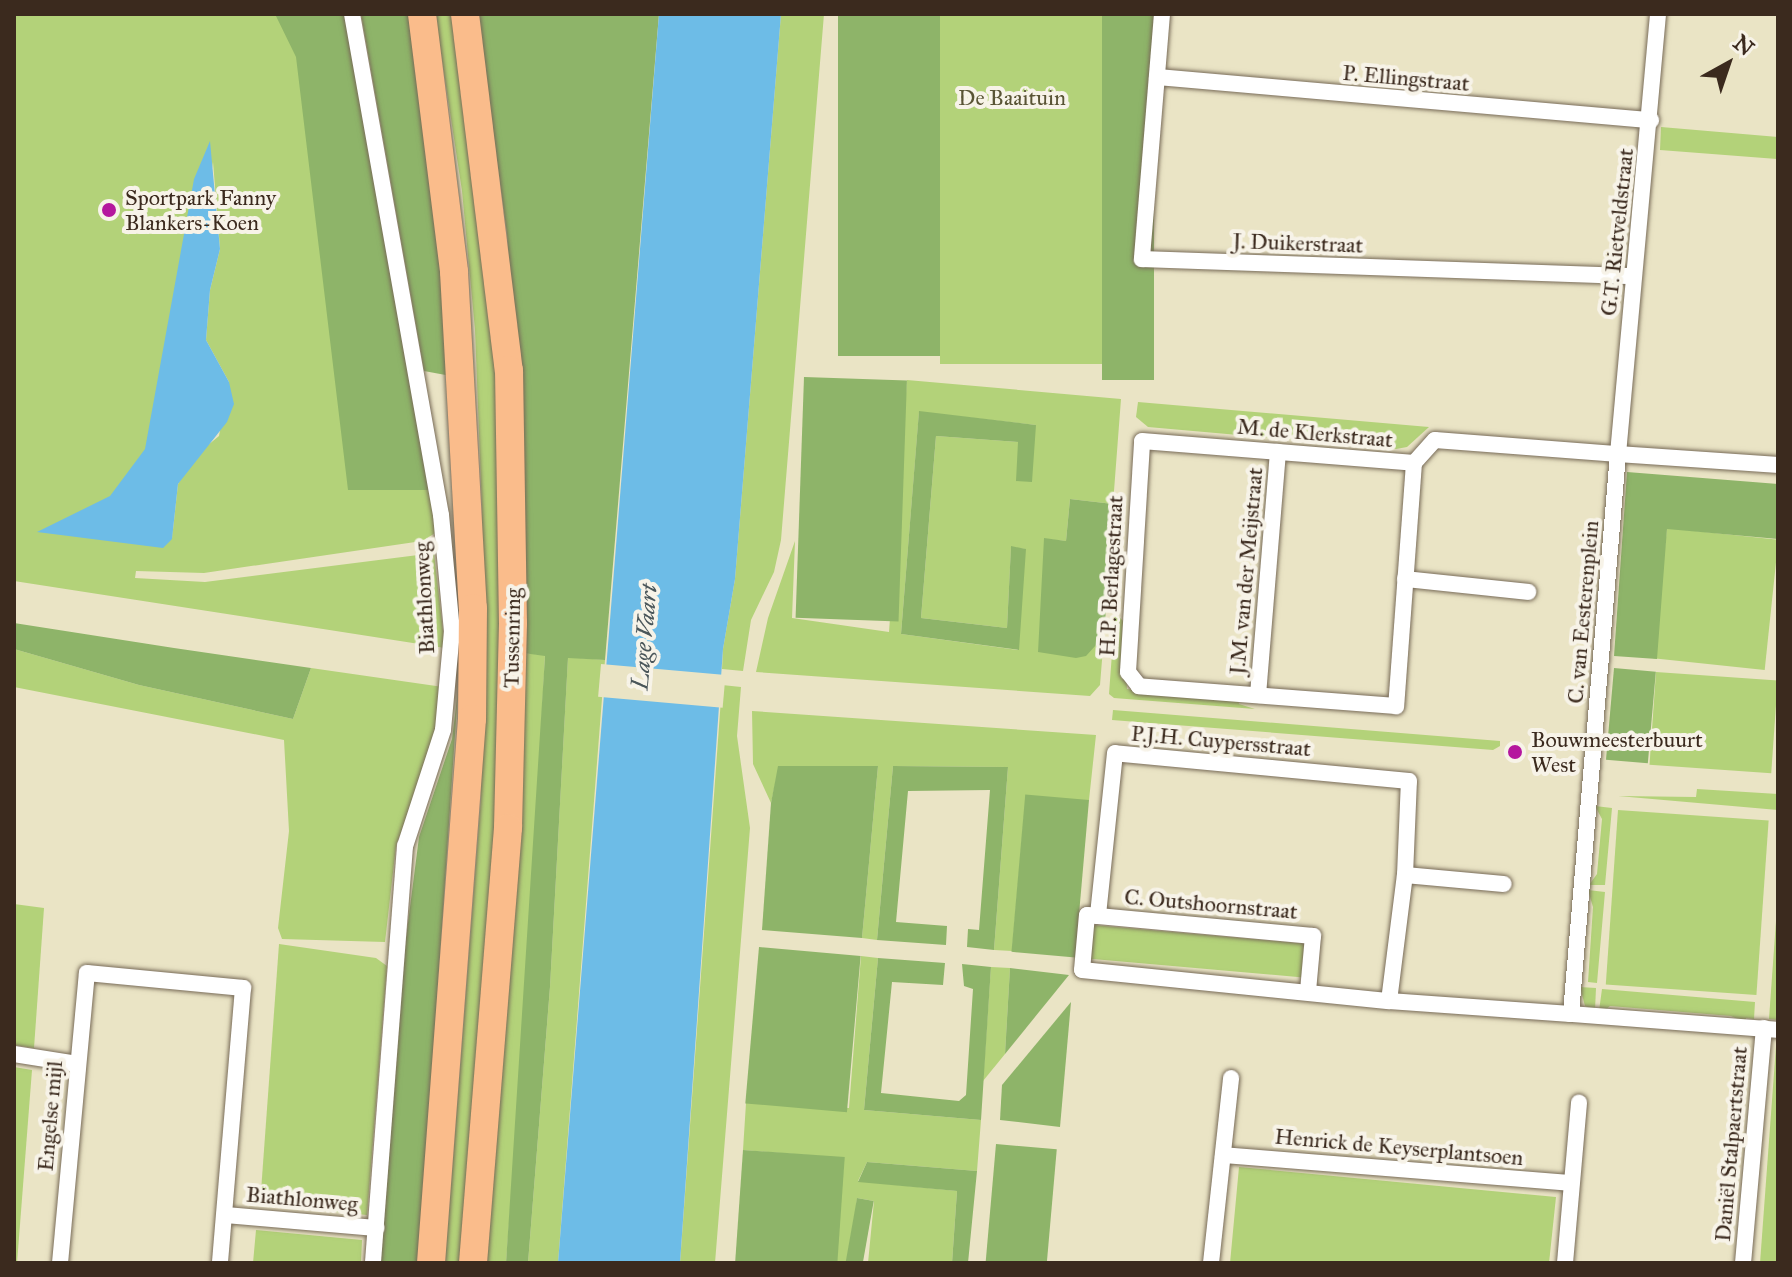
<!DOCTYPE html>
<html>
<head>
<meta charset="utf-8">
<style>
  body { margin:0 }
  #map { position:relative; width:1792px; height:1277px; overflow:hidden; background:#eae4c5; font-family:"IM FELL Great Primer",serif }
  div>[style] { position:absolute }
  .green>* { inset:0; background:#b3d279; transform-origin:0 0 }
  .forest>* { inset:0; background:#8eb469; transform-origin:0 0 }
  .water>* { inset:0; background:#6dbce7 }
  .pier>* { inset:0; background:#eae4c5; transform-origin:0 0 }
  .roads { filter:drop-shadow(0 0 2px #786b58) drop-shadow(0 0 2px #786b58) }
  .minor>* { height:16px; margin:-8px; padding:0 8px; transform-origin:8px; border-radius:8px; background:#fff }
  .trunk>* { height:28px; margin:-14px; padding:0 14px; transform-origin:14px; border-radius:14px; background:#fabc8b }
  .dots>* { width:22px; height:22px; translate:-50% -50%; box-sizing:border-box; border:4px solid #f7f3e8; border-radius:50% }
  span { translate:-50% -50%; white-space:nowrap; text-align:center; line-height:1.15; -webkit-text-stroke:8px #f7f3e8; paint-order:stroke }
  .street-label { font-size:22px; color:#3b2a1e }
  .park-label { font-size:22px; color:#595435 }
  .poi-label { font-size:22px; color:#3b2a1e }
  .left { translate:0 -50%; text-align:left }
  .water-label { font-size:24px; color:#4a565a; font-style:italic }
  .frame { position:absolute; inset:0; border:16px solid #3b2a1e; pointer-events:none }
  .north { position:absolute; left:1688px; top:24px; width:80px; height:80px; -webkit-text-stroke:6px #f7f3e8; paint-order:stroke; rotate:40deg; font-size:22px; font-weight:700; line-height:32px; text-align:center; color:#3b2a1e }
  .north::after { content:''; display:block; margin:auto; width:28px; height:36px; background:#3b2a1e; clip-path:polygon(50% 0,100% 100%,50% 72%,0 100%) }
</style>
</head>
<body>
<div id="map">
  <div class="green">
    <i style="clip-path:polygon(evenodd,14px 14px,346px 14px,437px 532px,422px 541px,204px 573px,136px 571px,135px 578px,205px 582px,434px 553px,445px 648px,14px 581px,14px 14px,213px 162px,220px 249px,210px 290px,206px 340px,229px 382px,219px 436px,196px 455px,178px 484px,172px 539px,181px 375px,213px 162px)"></i>
    <i style="clip-path:polygon(435px 14px,456px 14px,498px 330px,502px 476px,497px 858px,465px 1263px,445px 1263px,481px 798px,482px 510px,475px 330px,462px 191px)"></i>
    <i style="clip-path:polygon(781px 14px,824px 14px,781px 540px,774px 572px,751px 620px,743px 671px,722px 669px,723px 649px,735px 579px)"></i>
    <i style="left:940px;top:14px;width:162px;height:350px"></i>
    <i style="clip-path:polygon(1661px 127px,1778px 137px,1778px 163px,1777px 159px,1660px 150px)"></i>
    <i style="clip-path:polygon(evenodd,907px 380px,1121px 399px,1113px 504px,1070px 499px,1066px 541px,1044px 539px,1096px 645px,1105px 623px,1100px 685px,1090px 696px,756px 672px,768px 618px,795px 541px,792px 618px,889px 632px,907px 380px,919px 412px,1036px 425px,1018px 442px,936px 436px,921px 618px,1007px 628px,1011px 547px,1025px 549px,1018px 650px,901px 634px,919px 412px)"></i>
    <i style="clip-path:polygon(1138px 402px,1429px 427px,1407px 447px,1396px 449px,1148px 427px,1136px 417px)"></i>
    <i style="left:1667px;top:528px;width:112px;height:131px;rotate:6deg"></i>
    <i style="clip-path:polygon(1115px 612px,1123px 621px,1127px 689px,1238px 699px,1239px 704px,1255px 709px,1114px 698px,1109px 694px)"></i>
    <i style="clip-path:polygon(14px 649px,139px 685px,293px 719px,311px 668px,443px 687px,439px 729px,396px 846px,385px 942px,282px 939px,278px 928px,289px 831px,284px 740px,14px 687px)"></i>
    <i style="clip-path:polygon(523px 653px,545px 655px,529px 958px,506px 1263px,486px 1263px,514px 926px)"></i>
    <i style="clip-path:polygon(568px 657px,605px 660px,558px 1263px,528px 1263px,550px 987px)"></i>
    <i style="left:1656px;top:672px;width:122px;height:93px;rotate:4deg"></i>
    <i style="clip-path:polygon(722px 685px,741px 687px,737px 736px,750px 828px,715px 1263px,680px 1263px)"></i>
    <i style="clip-path:polygon(1113px 710px,1500px 741px,1500px 746px,1493px 750px,1112px 720px)"></i>
    <i style="clip-path:polygon(752px 711px,1096px 735px,1089px 800px,1025px 805px,1012px 951px,994px 950px,1008px 767px,893px 766px,877px 940px,862px 938px,878px 766px,779px 766px,771px 803px,753px 764px)"></i>
    <i style="clip-path:polygon(1697px 789px,1778px 794px,1778px 810px,1618px 796px,1696px 797px)"></i>
    <i style="clip-path:polygon(1595px 806px,1612px 808px,1605px 885px,1589px 885px,1597px 874px,1602px 819px)"></i>
    <i style="left:1618px;top:810px;width:151px;height:175px;rotate:4deg"></i>
    <i style="clip-path:polygon(1588px 890px,1605px 892px,1597px 983px,1588px 982px,1593px 907px)"></i>
    <i style="clip-path:polygon(1778px 893px,1778px 1020px,1769px 1019px)"></i>
    <i style="clip-path:polygon(14px 904px,44px 908px,34px 1048px,14px 1045px)"></i>
    <i style="left:1093px;top:925px;width:214px;height:34px;rotate:5deg"></i>
    <i style="clip-path:polygon(279px 944px,376px 958px,387px 966px,367px 1215px,260px 1205px)"></i>
    <i style="clip-path:polygon(861px 956px,878px 958px,864px 1110px,981px 1120px,977px 1171px,867px 1162px,858px 1181px,957px 1191px,952px 1263px,868px 1263px,874px 1201px,857px 1198px,852px 1263px,836px 1263px,844px 1158px,743px 1150px,746px 1103px,849px 1108px)"></i>
    <i style="clip-path:polygon(991px 967px,1010px 968px,1005px 1054px,983px 1081px)"></i>
    <i style="clip-path:polygon(1580px 987px,1596px 988px,1595px 1010px,1585px 1006px)"></i>
    <i style="clip-path:polygon(1602px 989px,1755px 1002px,1754px 1019px,1746px 1018px,1746px 1023px,1731px 1016px,1610px 1006px,1604px 1011px,1599px 1011px)"></i>
    <i style="clip-path:polygon(1776px 1046px,1778px 1263px,1760px 1263px)"></i>
    <i style="clip-path:polygon(14px 1067px,32px 1070px,17px 1263px,14px 1263px)"></i>
    <i style="clip-path:polygon(1239px 1167px,1556px 1197px,1549px 1263px,1230px 1263px)"></i>
    <i style="clip-path:polygon(256px 1230px,362px 1240px,361px 1263px,253px 1263px)"></i>
  </div>
  <div class="forest">
    <i style="clip-path:polygon(275px 14px,346px 14px,432px 490px,348px 490px,296px 57px)"></i>
    <i style="clip-path:polygon(361px 14px,410px 14px,437px 182px,451px 376px,424px 371px)"></i>
    <i style="clip-path:polygon(477px 14px,659px 14px,605px 660px,568px 658px,550px 987px,528px 1263px,506px 1263px,545px 656px,523px 653px,518px 391px,507px 234px)"></i>
    <i style="left:838px;top:14px;width:102px;height:342px"></i>
    <i style="left:1102px;top:14px;width:52px;height:366px"></i>
    <i style="left:804px;top:377px;width:103px;height:241px;rotate:2deg"></i>
    <i style="clip-path:polygon(919px 411px,1036px 425px,1032px 482px,1016px 481px,1018px 442px,936px 436px,921px 618px,1007px 628px,1011px 546px,1026px 549px,1019px 650px,901px 634px)"></i>
    <i style="clip-path:polygon(1627px 472px,1778px 484px,1778px 539px,1667px 529px,1657px 659px,1614px 656px)"></i>
    <i style="clip-path:polygon(1070px 499px,1113px 504px,1105px 623px,1096px 645px,1086px 656px,1076px 658px,1038px 652px,1044px 538px,1066px 541px)"></i>
    <i style="clip-path:polygon(14px 623px,174px 648px,311px 668px,293px 719px,139px 685px,14px 649px)"></i>
    <i style="left:1614px;top:668px;width:42px;height:92px;rotate:5deg"></i>
    <i style="clip-path:polygon(458px 691px,419px 1263px,378px 1263px,400px 985px,419px 837px,452px 739px)"></i>
    <i style="clip-path:polygon(778px 766px,878px 766px,862px 938px,762px 930px,771px 803px)"></i>
    <i style="clip-path:polygon(893px 766px,1008px 767px,994px 950px,967px 947px,968px 929px,979px 930px,990px 790px,908px 791px,896px 922px,947px 926px,946px 945px,877px 940px)"></i>
    <i style="left:1089px;top:800px;width:158px;height:64px;rotate:95deg"></i>
    <i style="left:759px;top:947px;width:102px;height:157px;rotate:5deg"></i>
    <i style="clip-path:polygon(878px 958px,945px 963px,943px 985px,892px 982px,881px 1093px,959px 1101px,966px 1095px,973px 989px,964px 986px,962px 964px,991px 967px,981px 1120px,864px 1110px)"></i>
    <i style="clip-path:polygon(1010px 968px,1069px 975px,1005px 1054px)"></i>
    <i style="clip-path:polygon(1071px 1002px,1060px 1127px,1000px 1120px,1002px 1085px)"></i>
    <i style="left:996px;top:1144px;width:61px;height:120px;rotate:5deg"></i>
    <i style="left:743px;top:1150px;width:102px;height:113px;rotate:4deg"></i>
    <i style="clip-path:polygon(867px 1162px,977px 1171px,968px 1263px,952px 1263px,957px 1191px,858px 1182px)"></i>
    <i style="left:857px;top:1198px;width:17px;height:65px;rotate:10deg"></i>
  </div>
  <div class="water">
    <i style="clip-path:polygon(659px 14px,781px 14px,735px 579px,723px 649px,680px 1263px,558px 1263px)"></i>
    <i style="clip-path:polygon(210px 141px,220px 249px,210px 290px,206px 340px,229px 382px,234px 404px,227px 422px,178px 484px,172px 539px,163px 548px,37px 532px,110px 496px,145px 449px,194px 179px)"></i>
  </div>
  <div class="pier">
    <i style="left:601px;top:664px;width:125px;height:33px;rotate:5deg"></i>
  </div>
  <div class="roads">
    <div class="minor">
      <i style="left:352px;top:14px;width:509px;rotate:79.93deg"></i>
      <i style="left:441px;top:515px;width:117px;rotate:84.6deg"></i>
      <i style="left:452px;top:631px;width:99px;rotate:95.2deg"></i>
      <i style="left:443px;top:730px;width:122px;rotate:108.1deg"></i>
      <i style="left:405px;top:846px;width:418px;rotate:94.4deg"></i>
      <i style="left:1162px;top:14px;width:246px;rotate:94.7deg"></i>
      <i style="left:1142px;top:259px;width:492px;rotate:2deg"></i>
      <i style="left:1157px;top:77px;width:496px;rotate:5deg"></i>
      <i style="left:1414px;top:463px;width:244px;rotate:94.2deg"></i>
      <i style="left:1396px;top:706px;width:258px;rotate:-175.6deg"></i>
      <i style="left:1139px;top:686px;width:18px;rotate:-128deg"></i>
      <i style="left:1128px;top:672px;width:231px;rotate:-86.5deg"></i>
      <i style="left:1142px;top:441px;width:273px;rotate:4.6deg"></i>
      <i style="left:1414px;top:463px;width:31px;rotate:-48deg"></i>
      <i style="left:1435px;top:440px;width:184px;rotate:4.4deg"></i>
      <i style="left:1618px;top:454px;width:442px;rotate:-84.8deg"></i>
      <i style="left:1778px;top:465px;width:160px;rotate:-176.1deg"></i>
      <i style="left:1618px;top:454px;width:562px;rotate:94.8deg"></i>
      <i style="left:1571px;top:1014px;width:208px;rotate:4.4deg"></i>
      <i style="left:1405px;top:579px;width:124px;rotate:6deg"></i>
      <i style="left:1258px;top:695px;width:244px;rotate:-85.3deg"></i>
      <i style="left:1405px;top:875px;width:99px;rotate:5.2deg"></i>
      <i style="left:1098px;top:916px;width:216px;rotate:5.3deg"></i>
      <i style="left:1313px;top:936px;width:55px;rotate:95.2deg"></i>
      <i style="left:1389px;top:1001px;width:127px;rotate:-82.8deg"></i>
      <i style="left:1405px;top:875px;width:94px;rotate:-87.6deg"></i>
      <i style="left:1409px;top:781px;width:295px;rotate:-174.6deg"></i>
      <i style="left:1115px;top:753px;width:164px;rotate:96deg"></i>
      <i style="left:1098px;top:916px;width:11px;rotate:-175deg"></i>
      <i style="left:1087px;top:915px;width:55px;rotate:95.2deg"></i>
      <i style="left:1082px;top:970px;width:309px;rotate:5.8deg"></i>
      <i style="left:1389px;top:1001px;width:182px;rotate:4.1deg"></i>
      <i style="left:14px;top:1054px;width:64px;rotate:9deg"></i>
      <i style="left:1223px;top:1155px;width:349px;rotate:4.6deg"></i>
      <i style="left:225px;top:1215px;width:152px;rotate:4.9deg"></i>
      <i style="left:60px;top:1263px;width:291px;rotate:-84.7deg"></i>
      <i style="left:87px;top:973px;width:157px;rotate:5.5deg"></i>
      <i style="left:243px;top:988px;width:276px;rotate:94.8deg"></i>
      <i style="left:1211px;top:1263px;width:186px;rotate:-83.8deg"></i>
      <i style="left:1565px;top:1263px;width:161px;rotate:-85deg"></i>
      <i style="left:1743px;top:1263px;width:236px;rotate:-84.9deg"></i>
    </div>
    <div class="trunk">
      <i style="left:422px;top:14px;width:260px;rotate:82.9deg"></i>
      <i style="left:454px;top:272px;width:337px;rotate:86.8deg"></i>
      <i style="left:473px;top:608px;width:111px;rotate:90.5deg"></i>
      <i style="left:472px;top:719px;width:546px;rotate:94.31deg"></i>
      <i style="left:465px;top:14px;width:359px;rotate:83deg"></i>
      <i style="left:509px;top:370px;width:253px;rotate:89.1deg"></i>
      <i style="left:513px;top:623px;width:205px;rotate:91.4deg"></i>
      <i style="left:508px;top:828px;width:436px;rotate:94.6deg"></i>
    </div>
  </div>
  <div class="dots">
    <i style="left:109px;top:210px;background:#b5179e"></i>
    <i style="left:1515px;top:752px;background:#b5179e"></i>
  </div>
  <div class="street-label">
    <span style="left:1406px;top:78px;rotate:5deg">P. Ellingstraat</span>
    <span style="left:1617px;top:232px;rotate:-84deg">G.T. Rietveldstraat</span>
    <span style="left:1298px;top:243px;rotate:2deg">J. Duikerstraat</span>
    <span style="left:1315px;top:433px;rotate:5deg">M. de Klerkstraat</span>
    <span style="left:1246px;top:571px;rotate:-85deg">J.M. van der Meijstraat</span>
    <span style="left:1111px;top:576px;rotate:-87deg">H.P. Berlagestraat</span>
    <span style="left:424px;top:598px;rotate:-93deg">Biathlonweg</span>
    <span style="left:1583px;top:612px;rotate:-85deg">C. van Eesterenplein</span>
    <span style="left:512px;top:638px;rotate:-89deg">Tussenring</span>
    <span style="left:1221px;top:741px;rotate:5deg">P.J.H. Cuypersstraat</span>
    <span style="left:1211px;top:904px;rotate:5deg">C. Outshoornstraat</span>
    <span style="left:50px;top:1116px;rotate:-85deg">Engelse mijl</span>
    <span style="left:1731px;top:1144px;rotate:-85deg">Daniël Stalpaertstraat</span>
    <span style="left:1399px;top:1147px;rotate:5deg">Henrick de Keyserplantsoen</span>
    <span style="left:302px;top:1199px;rotate:5deg">Biathlonweg</span>
  </div>
  <div class="park-label">
    <span style="left:1012px;top:98px">De Baaituin</span>
  </div>
  <div class="poi-label">
    <span class="left" style="left:125px;top:210px">Sportpark Fanny<br>Blankers-Koen</span>
    <span class="left" style="left:1531px;top:752px">Bouwmeesterbuurt<br>West</span>
  </div>
  <div class="water-label">
    <span style="left:645px;top:637px;rotate:-85deg">Lage Vaart</span>
  </div>
  <div class="frame"></div>
  <div class="north">N</div>
</div>
</body>
</html>
